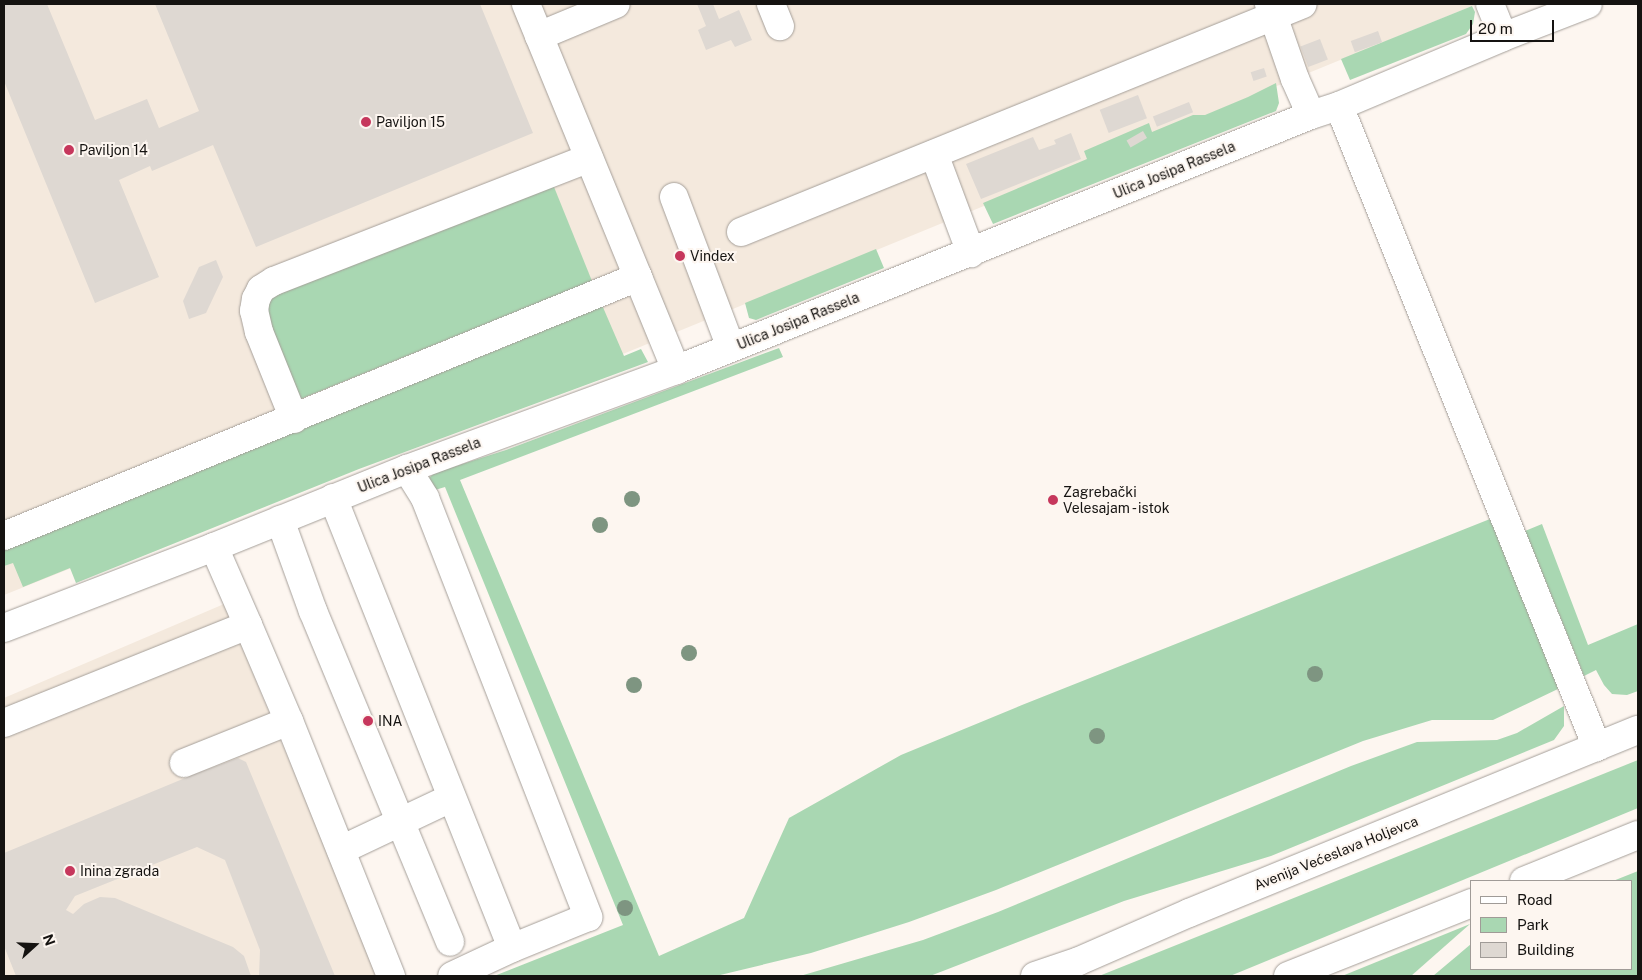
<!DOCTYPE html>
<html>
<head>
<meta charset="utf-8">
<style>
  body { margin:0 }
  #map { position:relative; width:1642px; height:980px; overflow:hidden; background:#fdf6f0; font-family:"Public Sans",sans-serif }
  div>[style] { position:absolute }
  .built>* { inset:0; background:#f4e9dd }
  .green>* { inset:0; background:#a9d7b2; transform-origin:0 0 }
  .building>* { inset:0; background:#ded8d2; transform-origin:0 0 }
  .roads { filter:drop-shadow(0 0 1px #a59f99) drop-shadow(0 0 1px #a59f99) }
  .minor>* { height:28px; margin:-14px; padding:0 14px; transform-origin:14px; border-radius:14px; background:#fff }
  .major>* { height:28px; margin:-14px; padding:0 14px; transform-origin:14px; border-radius:14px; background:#fff }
  .trees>* { width:16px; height:16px; margin:-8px; border-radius:50%; background:#7e9581 }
  .dots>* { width:14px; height:14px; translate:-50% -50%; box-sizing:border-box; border:2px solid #fdf6f0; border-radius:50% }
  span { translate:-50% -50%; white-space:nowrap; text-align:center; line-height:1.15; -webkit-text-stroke:4px #fdf6f0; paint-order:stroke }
  .poi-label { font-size:14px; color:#151311 }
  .left { translate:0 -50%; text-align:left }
  .street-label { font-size:14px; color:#151311 }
  .frame { position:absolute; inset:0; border:5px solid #151311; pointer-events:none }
  .legend { position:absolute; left:1470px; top:880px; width:162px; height:90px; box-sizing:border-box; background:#fdf6f0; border:1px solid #a09b97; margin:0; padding:6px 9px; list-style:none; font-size:15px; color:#151311 }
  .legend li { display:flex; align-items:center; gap:10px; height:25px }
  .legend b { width:25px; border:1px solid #a09b97 }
  .north { position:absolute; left:10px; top:920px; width:50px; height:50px; -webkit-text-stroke:4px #fdf6f0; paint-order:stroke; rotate:70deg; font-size:14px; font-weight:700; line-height:20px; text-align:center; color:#151311 }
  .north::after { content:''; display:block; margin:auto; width:18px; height:22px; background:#151311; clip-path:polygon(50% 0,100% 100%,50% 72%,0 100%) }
  .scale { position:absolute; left:1470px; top:20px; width:84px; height:22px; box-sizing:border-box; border:2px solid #151311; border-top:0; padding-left:6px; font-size:15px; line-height:18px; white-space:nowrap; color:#151311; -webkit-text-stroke:4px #fdf6f0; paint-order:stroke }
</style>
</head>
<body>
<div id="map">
  <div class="built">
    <i style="clip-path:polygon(4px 4px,1477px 4px,313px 481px,74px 567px,4px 595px)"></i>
    <i style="clip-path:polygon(224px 604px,379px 976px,4px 976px,4px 698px)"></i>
  </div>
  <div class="green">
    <i style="clip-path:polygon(1472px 6px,1475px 12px,1473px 24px,1466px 34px,1350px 80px,1341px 59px)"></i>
    <i style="clip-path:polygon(1276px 83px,1279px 103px,1276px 111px,993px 224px,983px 203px,1087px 159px,1084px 151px,1149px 123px,1152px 132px,1193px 115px,1205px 115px,1248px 97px)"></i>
    <i style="left:552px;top:182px;width:107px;height:315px;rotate:68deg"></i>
    <i style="clip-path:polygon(876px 249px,884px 268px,756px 320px,749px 318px,745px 303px)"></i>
    <i style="clip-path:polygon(602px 305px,624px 356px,641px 349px,648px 362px,359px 469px,76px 583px,70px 568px,23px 587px,13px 563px,4px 566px,4px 546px,504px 347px)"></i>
    <i style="clip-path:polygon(779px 348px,783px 357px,460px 480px,659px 956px,744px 918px,789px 818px,901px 755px,1022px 705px,1490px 519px,1550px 657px,1560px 688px,1493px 720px,1432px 720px,1363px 741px,996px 890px,909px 922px,811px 953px,716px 976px,494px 976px,623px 925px,445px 487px,425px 493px,427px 480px,434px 473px,506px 450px)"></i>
    <i style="clip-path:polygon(1542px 524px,1588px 645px,1638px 624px,1638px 691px,1627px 695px,1612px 694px,1604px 685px,1596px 670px,1584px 676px,1525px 531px)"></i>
    <i style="clip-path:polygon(1564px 706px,1564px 726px,1554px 740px,1271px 856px,1124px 901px,930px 976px,800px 976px,923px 940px,998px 912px,1351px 766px,1417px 742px,1497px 740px,1517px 733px)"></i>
    <i style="clip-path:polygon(1638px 760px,1638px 808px,1230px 976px,1099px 976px)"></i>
    <i style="clip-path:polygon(1638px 871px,1638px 976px,1433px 976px,1471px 944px,1471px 969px,1631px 969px,1631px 881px,1613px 881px)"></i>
    <i style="clip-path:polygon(1470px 924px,1411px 976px,1342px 976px)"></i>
  </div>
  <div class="building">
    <i style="clip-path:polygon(4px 4px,47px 4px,95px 120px,147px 99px,159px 128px,199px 111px,155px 4px,480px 4px,533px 133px,256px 247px,213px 145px,152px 171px,150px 166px,119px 180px,159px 277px,95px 303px,4px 81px)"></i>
    <i style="clip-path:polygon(697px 4px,713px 4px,719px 19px,739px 10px,752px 40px,735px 47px,731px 40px,706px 50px,698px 30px,706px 26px)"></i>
    <i style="left:1378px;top:31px;width:12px;height:29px;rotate:70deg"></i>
    <i style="left:1320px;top:39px;width:22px;height:21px;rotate:69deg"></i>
    <i style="left:1264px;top:68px;width:9px;height:14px;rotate:72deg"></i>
    <i style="left:1138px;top:95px;width:25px;height:41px;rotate:69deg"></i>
    <i style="left:1189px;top:102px;width:11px;height:39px;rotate:68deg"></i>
    <i style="left:1143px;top:131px;width:8px;height:19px;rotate:60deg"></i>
    <i style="clip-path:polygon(1071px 133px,1081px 159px,981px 199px,966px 164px,1033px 137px,1039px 150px,1056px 144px,1054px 140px)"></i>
    <i style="clip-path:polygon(216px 260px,223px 277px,206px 313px,189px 319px,183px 301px,199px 267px)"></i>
    <i style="clip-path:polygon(238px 758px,246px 762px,335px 976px,259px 976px,260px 950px,225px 860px,197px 847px,75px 896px,66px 910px,73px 914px,84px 904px,100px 897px,115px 898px,233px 947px,244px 956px,251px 976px,16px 976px,4px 946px,4px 853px,190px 776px)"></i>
  </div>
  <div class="roads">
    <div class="minor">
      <i style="left:526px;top:4px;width:396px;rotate:67.7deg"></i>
      <i style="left:771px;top:4px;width:24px;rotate:68deg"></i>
      <i style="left:1269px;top:4px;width:79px;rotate:70.9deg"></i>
      <i style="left:1295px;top:79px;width:39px;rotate:66deg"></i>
      <i style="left:1490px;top:4px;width:35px;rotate:68deg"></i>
      <i style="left:539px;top:36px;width:83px;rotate:-22.6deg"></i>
      <i style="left:1339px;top:106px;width:691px;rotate:68.08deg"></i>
      <i style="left:934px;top:154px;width:106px;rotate:69.5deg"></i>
      <i style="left:674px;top:197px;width:161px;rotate:69.3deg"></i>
      <i style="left:741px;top:232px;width:606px;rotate:-22.08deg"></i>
      <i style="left:294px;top:419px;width:94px;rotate:-111.9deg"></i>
      <i style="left:259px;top:332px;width:22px;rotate:-103deg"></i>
      <i style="left:254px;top:311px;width:12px;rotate:-81deg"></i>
      <i style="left:256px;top:299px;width:11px;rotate:-63deg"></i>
      <i style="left:261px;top:289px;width:15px;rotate:-32deg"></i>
      <i style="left:274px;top:281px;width:338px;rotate:-21.3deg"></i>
      <i style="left:407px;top:469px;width:34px;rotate:58deg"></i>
      <i style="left:425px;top:498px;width:450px;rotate:68.7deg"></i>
      <i style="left:588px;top:917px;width:82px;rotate:157.8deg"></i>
      <i style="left:333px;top:498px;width:484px;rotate:68.3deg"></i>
      <i style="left:512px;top:948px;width:66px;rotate:155deg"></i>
      <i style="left:280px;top:520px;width:97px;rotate:70.1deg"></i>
      <i style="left:313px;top:611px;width:358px;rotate:67.5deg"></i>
      <i style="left:4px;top:536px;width:685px;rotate:-22.22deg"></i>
      <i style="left:214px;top:547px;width:85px;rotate:66.4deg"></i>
      <i style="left:4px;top:628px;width:225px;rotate:-21.1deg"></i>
      <i style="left:214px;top:547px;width:208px;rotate:-22deg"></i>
      <i style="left:407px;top:469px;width:287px;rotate:-20.2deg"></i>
      <i style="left:676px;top:370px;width:684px;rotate:-21.88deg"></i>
      <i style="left:1311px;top:115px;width:29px;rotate:-18deg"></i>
      <i style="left:1339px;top:106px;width:178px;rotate:-22.8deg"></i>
      <i style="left:1503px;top:37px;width:91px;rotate:-21.2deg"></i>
      <i style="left:4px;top:723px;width:263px;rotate:-21.9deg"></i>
      <i style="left:248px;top:625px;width:104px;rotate:66.9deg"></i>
      <i style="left:289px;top:721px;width:275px;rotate:68.2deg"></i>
      <i style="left:184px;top:763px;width:113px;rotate:-21.8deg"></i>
      <i style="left:341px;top:850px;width:122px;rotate:-25.3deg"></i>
    </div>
    <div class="major">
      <i style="left:1524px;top:881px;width:123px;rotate:-22deg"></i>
      <i style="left:1035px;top:976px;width:46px;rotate:-18.8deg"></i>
      <i style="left:1079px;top:961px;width:120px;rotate:-23.6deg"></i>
      <i style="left:1189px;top:913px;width:485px;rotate:-22.2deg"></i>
      <i style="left:1288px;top:976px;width:197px;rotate:-21.7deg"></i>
    </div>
  </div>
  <div class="trees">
    <i style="left:632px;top:499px"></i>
    <i style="left:600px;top:525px"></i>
    <i style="left:689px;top:653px"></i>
    <i style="left:1315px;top:674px"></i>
    <i style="left:634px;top:685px"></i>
    <i style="left:1097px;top:736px"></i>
    <i style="left:625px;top:908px"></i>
  </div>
  <div class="dots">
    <i style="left:366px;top:122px;background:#c6375c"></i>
    <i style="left:69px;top:150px;background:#c6375c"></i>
    <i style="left:680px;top:256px;background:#c6375c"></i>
    <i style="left:1053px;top:500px;background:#c6375c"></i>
    <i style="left:368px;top:721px;background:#c6375c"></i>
    <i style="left:70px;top:871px;background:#c6375c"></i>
  </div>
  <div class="poi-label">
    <span class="left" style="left:376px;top:122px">Paviljon 15</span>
    <span class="left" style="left:79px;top:150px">Paviljon 14</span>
    <span class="left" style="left:690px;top:256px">Vindex</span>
    <span class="left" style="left:1063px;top:500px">Zagrebački<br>Velesajam - istok</span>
    <span class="left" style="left:378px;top:721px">INA</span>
    <span class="left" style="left:80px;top:871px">Inina zgrada</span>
  </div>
  <div class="street-label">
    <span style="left:1174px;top:170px;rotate:-22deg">Ulica Josipa Rassela</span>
    <span style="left:798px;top:321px;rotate:-22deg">Ulica Josipa Rassela</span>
    <span style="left:419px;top:465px;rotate:-21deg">Ulica Josipa Rassela</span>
    <span style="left:1336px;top:853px;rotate:-22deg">Avenija Većeslava Holjevca</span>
  </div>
  <div class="frame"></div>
  <ul class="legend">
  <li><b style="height:6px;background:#fff"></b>Road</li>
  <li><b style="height:14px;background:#a9d7b2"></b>Park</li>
  <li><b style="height:14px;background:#ded8d2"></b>Building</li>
  </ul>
  <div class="north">N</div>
  <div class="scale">20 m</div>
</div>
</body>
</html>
